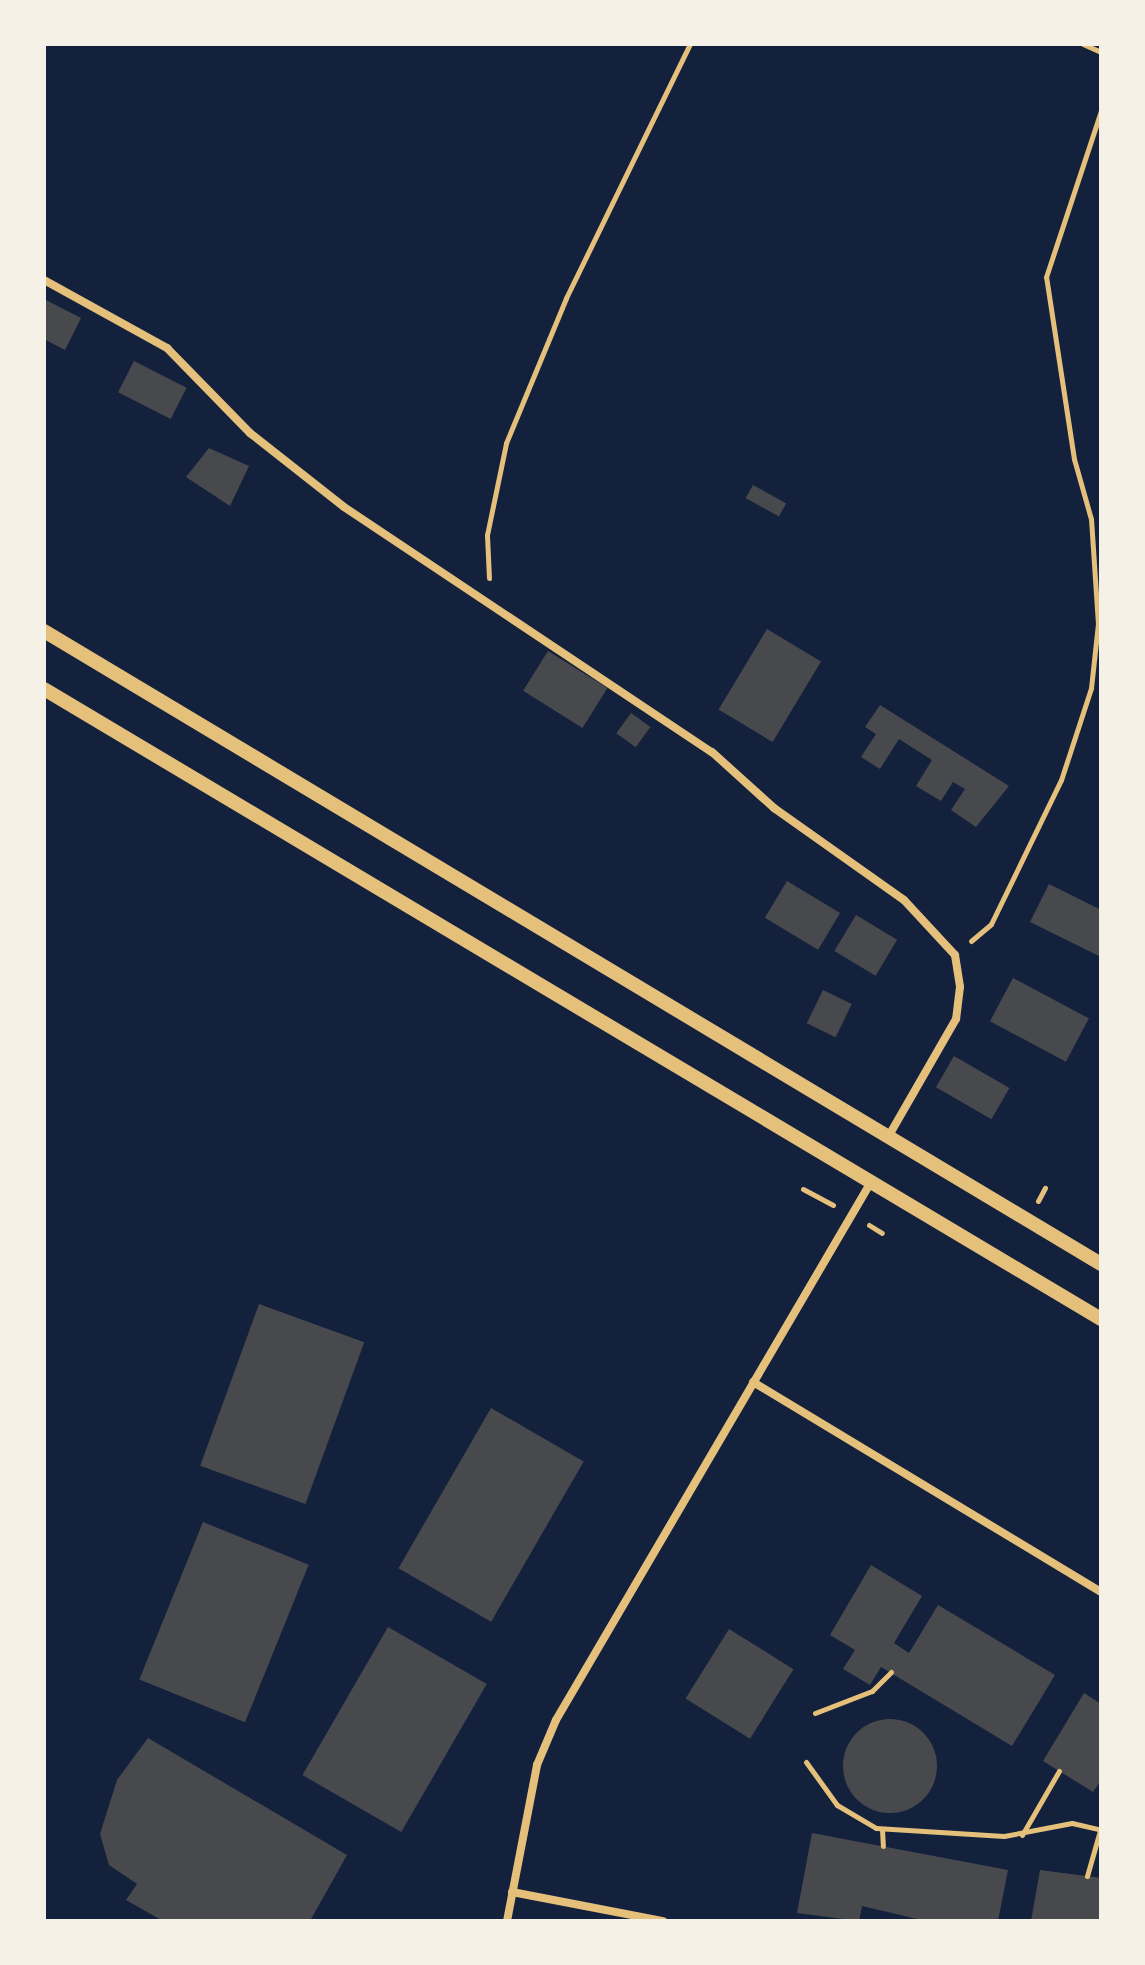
<!DOCTYPE html>
<html>
<head>
<meta charset="utf-8">
<style>
  body { margin:0 }
  #map { position:relative; width:1145px; height:1965px; overflow:hidden; background:#14213d; font-family:"Fira Sans",sans-serif }
  div>[style] { position:absolute }
  .building>* { inset:0; background:#48494c; transform-origin:0 0 }
  .round { border-radius:50% }
  .path>* { height:5px; margin:-2.5px; padding:0 2.5px; transform-origin:2.5px; border-radius:2.5px; background:#e5c07b }
  .minor>* { height:8px; margin:-4px; padding:0 4px; transform-origin:4px; border-radius:4px; background:#e5c07b }
  .tertiary>* { height:14px; margin:-7px; padding:0 7px; transform-origin:7px; border-radius:7px; background:#e5c07b }
  span { translate:-50% -50%; white-space:nowrap; text-align:center; line-height:1.15; -webkit-text-stroke:8px #f6f1e7; paint-order:stroke }
  .frame { position:absolute; inset:0; border:46px solid #f6f1e7; pointer-events:none }
</style>
</head>
<body>
<div id="map">
  <div class="building">
    <i style="clip-path:polygon(44px 299px,81px 318px,65px 350px,44px 339px)"></i>
    <i style="left:134px;top:361px;width:59px;height:35px;rotate:27deg"></i>
    <i style="clip-path:polygon(209px 448px,249px 466px,230px 506px,186px 477px)"></i>
    <i style="left:753px;top:485px;width:38px;height:15px;rotate:29deg"></i>
    <i style="left:767px;top:629px;width:63px;height:94px;rotate:31deg"></i>
    <i style="left:548px;top:651px;width:70px;height:47px;rotate:32deg"></i>
    <i style="clip-path:polygon(880px 705px,1009px 786px,976px 827px,951px 810px,965px 789px,953px 782px,941px 801px,916px 786px,932px 760px,899px 739px,880px 769px,861px 757px,876px 734px,865px 727px)"></i>
    <i style="left:631px;top:713px;width:24px;height:25px;rotate:36deg"></i>
    <i style="left:787px;top:881px;width:62px;height:43px;rotate:31deg"></i>
    <i style="clip-path:polygon(1049px 884px,1101px 910px,1101px 957px,1030px 922px)"></i>
    <i style="left:856px;top:915px;width:48px;height:42px;rotate:31deg"></i>
    <i style="left:1013px;top:978px;width:86px;height:49px;rotate:28deg"></i>
    <i style="left:823px;top:990px;width:32px;height:37px;rotate:26deg"></i>
    <i style="left:954px;top:1056px;width:64px;height:36px;rotate:30deg"></i>
    <i style="left:259px;top:1304px;width:112px;height:172px;rotate:20deg"></i>
    <i style="left:491px;top:1408px;width:107px;height:185px;rotate:30deg"></i>
    <i style="left:203px;top:1522px;width:114px;height:170px;rotate:22deg"></i>
    <i style="clip-path:polygon(871px 1565px,922px 1596px,894px 1643px,909px 1653px,938px 1605px,1055px 1675px,1012px 1746px,881px 1667px,870px 1685px,843px 1669px,855px 1650px,830px 1635px)"></i>
    <i style="left:388px;top:1627px;width:114px;height:171px;rotate:30deg"></i>
    <i style="left:729px;top:1629px;width:76px;height:82px;rotate:32deg"></i>
    <i style="clip-path:polygon(1084px 1693px,1101px 1704px,1101px 1780px,1093px 1792px,1043px 1761px)"></i>
    <i class="round" style="left:843px;top:1719px;width:94px;height:94px"></i>
    <i style="clip-path:polygon(148px 1738px,347px 1855px,310px 1921px,163px 1921px,126px 1900px,137px 1884px,109px 1865px,100px 1834px,117px 1780px)"></i>
    <i style="clip-path:polygon(812px 1833px,1008px 1870px,998px 1921px,926px 1921px,862px 1906px,859px 1921px,797px 1913px)"></i>
    <i style="clip-path:polygon(1040px 1870px,1101px 1878px,1101px 1921px,1031px 1921px)"></i>
  </div>
  <div class="path">
    <i style="left:1083px;top:44px;width:20px;rotate:24deg"></i>
    <i style="left:489px;top:578px;width:43px;rotate:-92.7deg"></i>
    <i style="left:487px;top:535px;width:94px;rotate:-78.3deg"></i>
    <i style="left:506px;top:443px;width:157px;rotate:-67.5deg"></i>
    <i style="left:566px;top:298px;width:283px;rotate:-64deg"></i>
    <i style="left:971px;top:941px;width:26px;rotate:-40deg"></i>
    <i style="left:991px;top:924px;width:160px;rotate:-64.1deg"></i>
    <i style="left:1061px;top:780px;width:97px;rotate:-71.9deg"></i>
    <i style="left:1091px;top:688px;width:64px;rotate:-83.8deg"></i>
    <i style="left:1098px;top:624px;width:105px;rotate:-93.8deg"></i>
    <i style="left:1091px;top:519px;width:62px;rotate:-105.8deg"></i>
    <i style="left:1074px;top:459px;width:184px;rotate:-98.7deg"></i>
    <i style="left:1046px;top:277px;width:175px;rotate:-71.7deg"></i>
    <i style="left:803px;top:1189px;width:34px;rotate:28deg"></i>
    <i style="left:1038px;top:1201px;width:15px;rotate:-62deg"></i>
    <i style="left:869px;top:1225px;width:15px;rotate:32deg"></i>
    <i style="left:815px;top:1713px;width:61px;rotate:-21.1deg"></i>
    <i style="left:872px;top:1691px;width:27px;rotate:-45deg"></i>
    <i style="left:806px;top:1762px;width:53px;rotate:54.2deg"></i>
    <i style="left:837px;top:1805px;width:45px;rotate:30.5deg"></i>
    <i style="left:876px;top:1828px;width:128px;rotate:3.6deg"></i>
    <i style="left:1004px;top:1836px;width:69px;rotate:-10.8deg"></i>
    <i style="left:1072px;top:1823px;width:26px;rotate:13deg"></i>
    <i style="left:882px;top:1829px;width:17px;rotate:87deg"></i>
    <i style="left:1022px;top:1835px;width:74px;rotate:-60deg"></i>
    <i style="left:1087px;top:1876px;width:51px;rotate:-74.1deg"></i>
  </div>
  <div class="minor">
    <i style="left:44px;top:280px;width:141px;rotate:28.9deg"></i>
    <i style="left:167px;top:348px;width:119px;rotate:45.7deg"></i>
    <i style="left:250px;top:433px;width:120px;rotate:38.2deg"></i>
    <i style="left:344px;top:507px;width:442px;rotate:33.7deg"></i>
    <i style="left:712px;top:752px;width:84px;rotate:42.1deg"></i>
    <i style="left:774px;top:808px;width:159px;rotate:35.3deg"></i>
    <i style="left:904px;top:900px;width:75px;rotate:47.2deg"></i>
    <i style="left:955px;top:955px;width:32px;rotate:81deg"></i>
    <i style="left:960px;top:987px;width:32px;rotate:97deg"></i>
    <i style="left:956px;top:1019px;width:133px;rotate:119.9deg"></i>
    <i style="left:753px;top:1382px;width:406px;rotate:31.1deg"></i>
    <i style="left:512px;top:1892px;width:154px;rotate:10.9deg"></i>
    <i style="left:507px;top:1921px;width:159px;rotate:-79.1deg"></i>
    <i style="left:537px;top:1765px;width:49px;rotate:-67.1deg"></i>
    <i style="left:556px;top:1720px;width:623px;rotate:-59.65deg"></i>
  </div>
  <div class="tertiary">
    <i style="left:44px;top:631px;width:1232px;rotate:30.92deg"></i>
    <i style="left:44px;top:689px;width:1231px;rotate:30.8deg"></i>
  </div>
  <div class="frame"></div>
</div>
</body>
</html>
